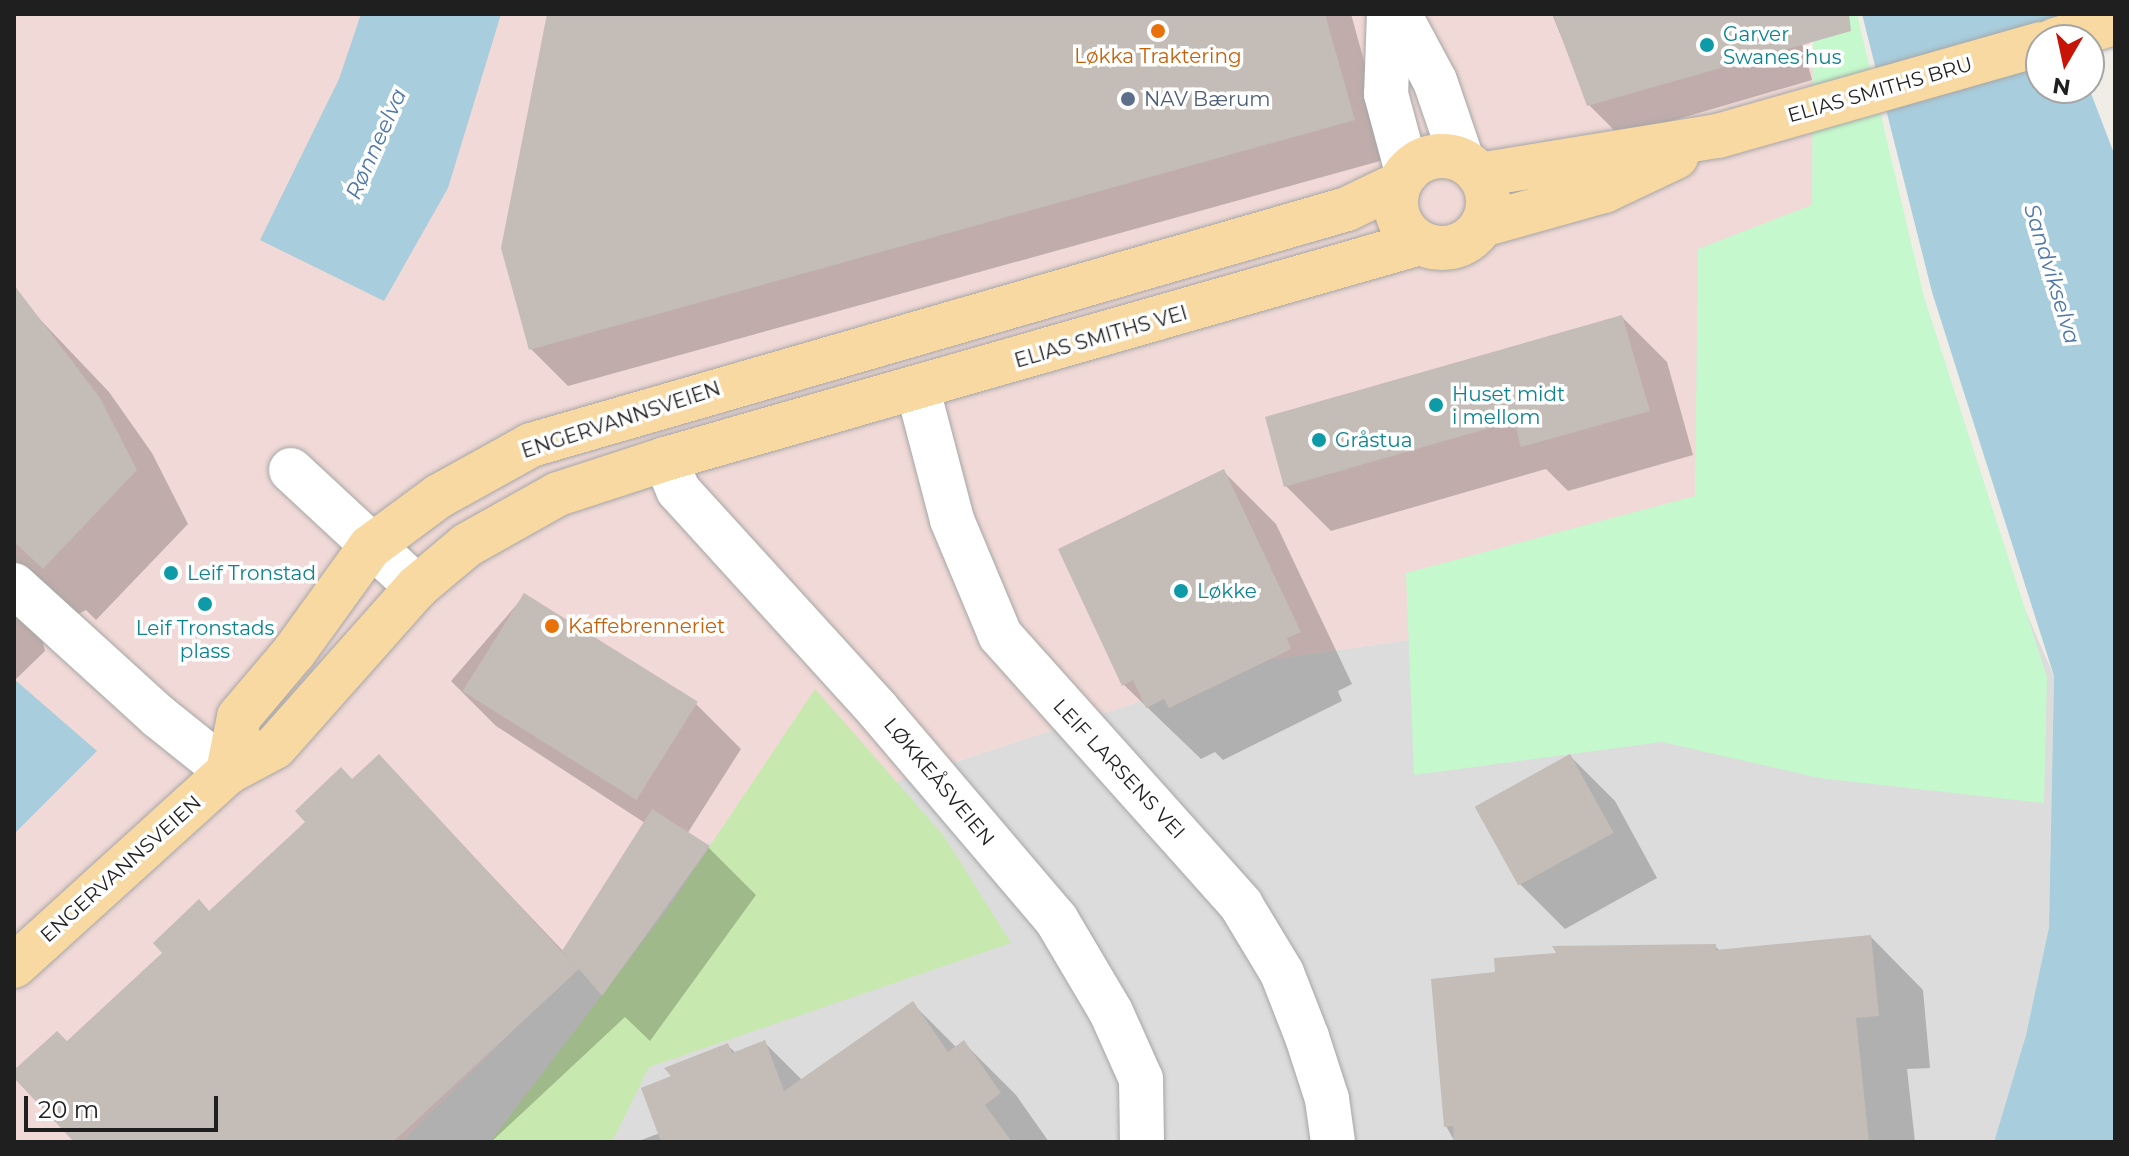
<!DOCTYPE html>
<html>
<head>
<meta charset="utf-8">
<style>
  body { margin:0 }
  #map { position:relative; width:2129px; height:1156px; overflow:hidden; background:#f0ede6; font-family:Montserrat,sans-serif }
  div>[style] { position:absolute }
  .residential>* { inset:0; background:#dddcdc }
  .commercial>* { inset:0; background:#f0d9d6 }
  .grass>* { inset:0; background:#c7e8ae }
  .park>* { inset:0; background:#c5f8cd }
  .water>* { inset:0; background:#a8cddc }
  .shadow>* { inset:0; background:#0003 }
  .building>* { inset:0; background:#c4bcb6; transform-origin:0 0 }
  .roads { filter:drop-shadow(0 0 2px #a6a6a6) drop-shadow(0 0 2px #a6a6a6) }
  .minor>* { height:44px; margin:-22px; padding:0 22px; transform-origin:22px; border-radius:22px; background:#fff }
  .major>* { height:44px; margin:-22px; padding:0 22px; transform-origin:22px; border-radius:22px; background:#f8d9a2 }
  .major>.ring { margin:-22px; padding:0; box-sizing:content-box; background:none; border:44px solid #f8d9a2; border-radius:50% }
  .dots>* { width:22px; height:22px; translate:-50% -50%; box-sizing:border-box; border:4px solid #fff; border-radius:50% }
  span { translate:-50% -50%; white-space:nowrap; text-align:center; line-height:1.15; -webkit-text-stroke:7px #fff; paint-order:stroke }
  .culture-label { font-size:20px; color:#0d838f }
  .left { translate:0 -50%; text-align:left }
  .food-label { font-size:20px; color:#c56008 }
  .street-label { font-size:20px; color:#1f1f1f }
  .service-label { font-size:20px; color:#4e5e75 }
  .water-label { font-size:22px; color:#4f77ac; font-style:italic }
  .frame { position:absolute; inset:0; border:16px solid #1f1f1f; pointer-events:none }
  .north { position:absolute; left:2025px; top:24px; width:80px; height:80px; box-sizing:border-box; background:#fff; border:2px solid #a5a5a5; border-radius:50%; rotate:189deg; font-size:22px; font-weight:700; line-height:32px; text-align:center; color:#1f1f1f }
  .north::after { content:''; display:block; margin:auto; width:28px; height:36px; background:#c71407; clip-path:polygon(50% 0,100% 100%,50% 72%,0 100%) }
  .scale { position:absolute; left:24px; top:1096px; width:194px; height:36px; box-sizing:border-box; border:4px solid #1f1f1f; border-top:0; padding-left:10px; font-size:24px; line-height:28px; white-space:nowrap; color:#1f1f1f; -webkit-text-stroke:6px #fff; paint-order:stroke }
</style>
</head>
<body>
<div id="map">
  <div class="residential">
    <i style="clip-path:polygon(2002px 557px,2054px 676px,2049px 927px,2026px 1035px,1994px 1142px,401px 1142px,696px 847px,1266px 660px)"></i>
  </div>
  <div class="commercial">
    <i style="clip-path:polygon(14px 14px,1798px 14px,2002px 557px,1266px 660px,696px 847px,401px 1142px,14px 1142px)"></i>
  </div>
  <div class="grass">
    <i style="clip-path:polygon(815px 689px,944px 836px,1011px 943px,649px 1067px,612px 1142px,490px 1142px,669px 907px)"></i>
  </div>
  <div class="park">
    <i style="clip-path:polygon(1803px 14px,1857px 14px,1924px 297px,2047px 677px,2044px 803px,1819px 778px,1662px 742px,1414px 775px,1406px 573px,1695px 496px,1698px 249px,1812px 205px,1813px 42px)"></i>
  </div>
  <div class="water">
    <i style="clip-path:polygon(361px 14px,501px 14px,448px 188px,384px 301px,260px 240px,339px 79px)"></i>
    <i style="clip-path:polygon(1862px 14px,2061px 14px,2071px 40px,2041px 40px,2041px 88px,2089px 88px,2115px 156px,2115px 1142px,1994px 1142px,2026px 1035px,2049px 927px,2054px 676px,1932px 292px)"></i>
    <i style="clip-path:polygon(14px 679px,97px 751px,14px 834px)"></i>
  </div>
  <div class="shadow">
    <i style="clip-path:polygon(549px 14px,1351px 14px,1391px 158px,568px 386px,531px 349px)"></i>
    <i style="clip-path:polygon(1552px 14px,1794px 14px,1812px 80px,1620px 136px,1589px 105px)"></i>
    <i style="clip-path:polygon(14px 292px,109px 392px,152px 453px,188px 524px,96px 620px,86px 610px,41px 634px,45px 651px,14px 681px)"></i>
    <i style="clip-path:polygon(1622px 317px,1667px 362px,1693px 455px,1568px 491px,1546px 469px,1331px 531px,1286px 486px)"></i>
    <i style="clip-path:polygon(1224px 472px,1276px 524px,1352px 684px,1338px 691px,1342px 701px,1223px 760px,1215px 752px,1201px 759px,1124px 685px)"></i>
    <i style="clip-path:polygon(525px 595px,696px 704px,741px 749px,687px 834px,709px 848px,756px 895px,650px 1041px,625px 1017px,491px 1142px,77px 1142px,14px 1073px,67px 1044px,379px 757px,564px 952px,645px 823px,496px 726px,451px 681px)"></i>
    <i style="clip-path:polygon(1570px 756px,1615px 801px,1657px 878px,1565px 929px,1520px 884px)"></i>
    <i style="clip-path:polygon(1871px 937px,1923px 990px,1930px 1068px,1907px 1069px,1915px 1142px,1455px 1142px,1446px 1126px,1715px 946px,1720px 951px)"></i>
    <i style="clip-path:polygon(913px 1004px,957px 1048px,964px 1043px,1016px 1095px,1049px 1142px,636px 1142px,660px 1133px,674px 1077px,728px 1046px,736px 1053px,765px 1043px,803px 1081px)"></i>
  </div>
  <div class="building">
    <i style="clip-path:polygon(547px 14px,1325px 14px,1355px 120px,529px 350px,501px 248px)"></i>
    <i style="clip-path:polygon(1553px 14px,1849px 14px,1851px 31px,1587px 106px)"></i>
    <i style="clip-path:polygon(14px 285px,100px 398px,137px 470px,43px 569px,14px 542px)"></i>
    <i style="clip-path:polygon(1622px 315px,1650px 411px,1521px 447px,1514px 421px,1284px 487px,1265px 417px)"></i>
    <i style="clip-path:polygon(1224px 469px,1301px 632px,1287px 638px,1291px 649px,1169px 708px,1164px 699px,1146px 708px,1133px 680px,1122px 686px,1058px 549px)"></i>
    <i style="left:524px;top:593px;width:205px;height:116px;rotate:32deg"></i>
    <i style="clip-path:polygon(379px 754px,578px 969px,562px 951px,652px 809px,710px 846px,602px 996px,579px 969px,393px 1142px,74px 1142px,14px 1078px,14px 1070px,57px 1031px,67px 1041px,162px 953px,153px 943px,199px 899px,209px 911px,305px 822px,295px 811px,341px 767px,352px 779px)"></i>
    <i style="left:1570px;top:754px;width:90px;height:109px;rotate:61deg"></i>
    <i style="clip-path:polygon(1871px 935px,1879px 1016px,1856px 1018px,1869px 1142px,1454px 1142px,1453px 1126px,1444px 1127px,1431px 979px,1495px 972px,1494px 958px,1556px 953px,1552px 946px,1716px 944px,1716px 950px)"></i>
    <i style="clip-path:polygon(913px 1001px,948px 1052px,964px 1040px,1001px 1093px,985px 1105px,1012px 1142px,661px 1142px,641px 1088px,671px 1076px,664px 1068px,728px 1043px,732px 1053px,765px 1040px,784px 1091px)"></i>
  </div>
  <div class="roads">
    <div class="minor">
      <i style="left:1389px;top:14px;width:80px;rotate:92.1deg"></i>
      <i style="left:1386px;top:94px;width:81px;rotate:74.9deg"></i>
      <i style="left:1399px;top:14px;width:76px;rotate:61.8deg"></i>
      <i style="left:1435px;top:81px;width:83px;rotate:71.1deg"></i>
      <i style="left:918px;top:390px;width:134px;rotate:75.3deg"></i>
      <i style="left:952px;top:520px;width:125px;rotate:67.3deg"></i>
      <i style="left:1000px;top:635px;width:362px;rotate:48.2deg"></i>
      <i style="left:1241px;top:905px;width:79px;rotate:58.9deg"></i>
      <i style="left:1282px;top:973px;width:69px;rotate:68.7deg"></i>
      <i style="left:1307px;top:1037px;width:65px;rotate:72.1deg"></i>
      <i style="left:1327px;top:1099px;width:43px;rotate:82.1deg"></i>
      <i style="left:665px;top:459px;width:34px;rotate:67deg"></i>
      <i style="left:678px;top:490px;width:297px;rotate:47.7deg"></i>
      <i style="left:878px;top:710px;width:275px;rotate:49.6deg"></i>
      <i style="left:1056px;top:919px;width:108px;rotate:59.4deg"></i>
      <i style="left:1111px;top:1012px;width:73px;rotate:65.9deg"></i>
      <i style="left:1141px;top:1079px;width:63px;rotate:89.1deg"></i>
      <i style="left:291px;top:470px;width:172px;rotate:42.9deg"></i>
      <i style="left:14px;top:585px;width:195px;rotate:42.3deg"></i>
      <i style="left:158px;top:716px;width:90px;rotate:38.7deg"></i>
    </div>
    <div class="major">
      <i style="left:2055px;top:40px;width:62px;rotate:-15.8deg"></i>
      <i class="ring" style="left:1396px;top:156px;width:48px;height:48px"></i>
      <i style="left:1479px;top:175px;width:242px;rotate:-9.3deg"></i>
      <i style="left:1718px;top:136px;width:336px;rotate:-15.9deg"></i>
      <i style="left:1482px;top:225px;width:127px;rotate:-15.6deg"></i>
      <i style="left:1604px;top:191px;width:80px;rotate:-25.3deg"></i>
      <i style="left:228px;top:772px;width:56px;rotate:-78.7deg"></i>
      <i style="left:239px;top:717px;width:85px;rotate:-49.8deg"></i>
      <i style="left:294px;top:652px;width:130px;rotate:-54.1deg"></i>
      <i style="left:370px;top:547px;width:86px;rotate:-36.5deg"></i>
      <i style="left:439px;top:496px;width:105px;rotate:-29deg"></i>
      <i style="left:531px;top:445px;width:849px;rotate:-16.13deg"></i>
      <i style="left:1347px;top:209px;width:58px;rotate:-25.7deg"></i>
      <i style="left:14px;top:966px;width:289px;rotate:-42.2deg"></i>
      <i style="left:228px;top:772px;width:53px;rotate:-28deg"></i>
      <i style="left:275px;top:747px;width:214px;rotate:-48.4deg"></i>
      <i style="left:417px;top:587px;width:65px;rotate:-40deg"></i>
      <i style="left:467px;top:545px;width:104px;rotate:-29.3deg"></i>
      <i style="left:558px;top:494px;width:113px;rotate:-18.1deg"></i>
      <i style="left:665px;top:459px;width:785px;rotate:-15.97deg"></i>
    </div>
  </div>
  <div class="dots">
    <i style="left:1158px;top:31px;background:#e8710a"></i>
    <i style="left:1707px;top:45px;background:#0f9aa8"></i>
    <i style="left:1128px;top:99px;background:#5c6f8a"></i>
    <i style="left:1436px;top:405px;background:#0f9aa8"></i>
    <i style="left:1319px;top:440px;background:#0f9aa8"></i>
    <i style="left:171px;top:573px;background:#0f9aa8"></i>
    <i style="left:1181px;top:591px;background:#0f9aa8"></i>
    <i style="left:205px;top:604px;background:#0f9aa8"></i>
    <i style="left:552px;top:626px;background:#e8710a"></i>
  </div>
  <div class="culture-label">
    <span class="left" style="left:1723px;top:46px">Garver<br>Swanes hus</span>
    <span class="left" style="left:1452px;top:406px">Huset midt<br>i mellom</span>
    <span class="left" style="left:1335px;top:440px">Gråstua</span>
    <span class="left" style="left:187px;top:573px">Leif Tronstad</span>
    <span class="left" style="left:1197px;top:591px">Løkke</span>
    <span style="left:205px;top:640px">Leif Tronstads<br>plass</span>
  </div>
  <div class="food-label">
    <span style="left:1158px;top:56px">Løkka Traktering</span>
    <span class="left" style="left:568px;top:626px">Kaffebrenneriet</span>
  </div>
  <div class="street-label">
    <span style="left:1880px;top:90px;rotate:-16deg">ELIAS SMITHS BRU</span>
    <span style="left:1101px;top:337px;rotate:-16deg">ELIAS SMITHS VEI</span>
    <span style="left:621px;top:420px;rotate:-18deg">ENGERVANNSVEIEN</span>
    <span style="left:1119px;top:769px;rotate:47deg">LEIF LARSENS VEI</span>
    <span style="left:939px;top:782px;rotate:50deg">LØKKEÅSVEIEN</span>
    <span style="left:121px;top:869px;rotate:-42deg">ENGERVANNSVEIEN</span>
  </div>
  <div class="service-label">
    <span class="left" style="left:1144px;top:99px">NAV Bærum</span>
  </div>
  <div class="water-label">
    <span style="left:376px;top:144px;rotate:-66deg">Rønneelva</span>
    <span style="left:2052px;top:274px;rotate:73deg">Sandvikselva</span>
  </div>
  <div class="frame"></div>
  <div class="north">N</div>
  <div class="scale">20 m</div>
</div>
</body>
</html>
